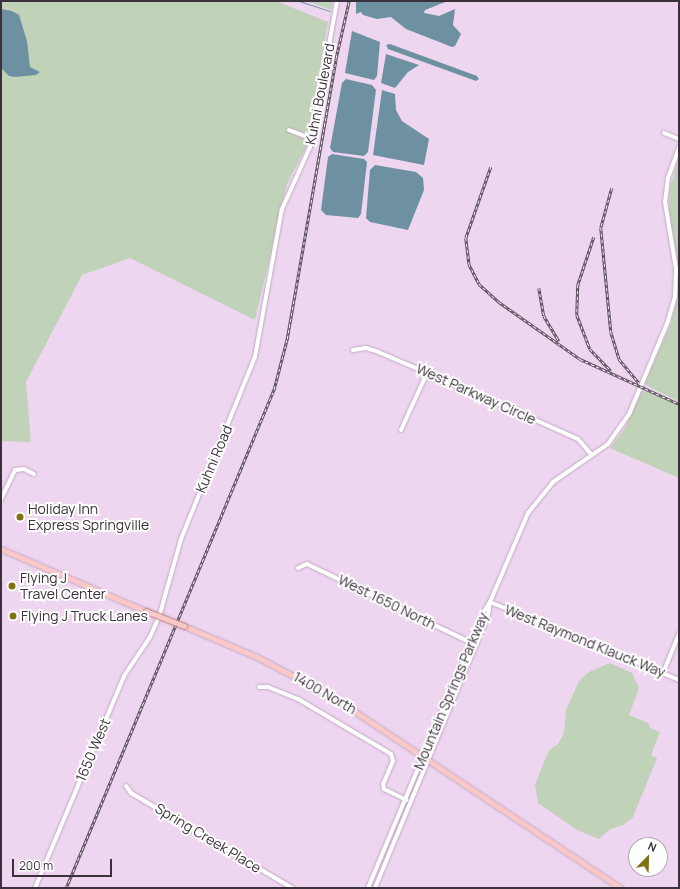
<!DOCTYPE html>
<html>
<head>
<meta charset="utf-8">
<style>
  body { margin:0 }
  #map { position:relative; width:680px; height:889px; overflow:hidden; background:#eed5f0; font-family:Manrope,sans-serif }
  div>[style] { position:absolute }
  .green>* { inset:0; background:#c0d2b8 }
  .water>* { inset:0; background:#6e91a1 }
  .stream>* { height:1px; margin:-0.5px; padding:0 0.5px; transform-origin:0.5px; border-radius:0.5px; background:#6e91a1 }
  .roads { filter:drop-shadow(0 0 1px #c2aac4) drop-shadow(0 0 1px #c2aac4) }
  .minor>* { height:4px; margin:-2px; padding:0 2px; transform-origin:2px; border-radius:2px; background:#fff }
  .major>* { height:5px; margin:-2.5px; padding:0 2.5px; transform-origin:2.5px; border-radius:2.5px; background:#fac8c7 }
  .rail>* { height:2.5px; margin-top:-1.25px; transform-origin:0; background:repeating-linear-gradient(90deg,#fff 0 3px,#5b4e5c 0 6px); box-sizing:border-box; border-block:1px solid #5b4e5c }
  .bridges { filter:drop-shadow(0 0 1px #b57b7e) drop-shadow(0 0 1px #b57b7e) }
  .major-bridge>* { height:5px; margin:-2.5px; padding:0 2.5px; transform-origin:2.5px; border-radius:2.5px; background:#fac8c7 }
  .dots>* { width:11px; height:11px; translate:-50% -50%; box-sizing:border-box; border:2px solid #fff; border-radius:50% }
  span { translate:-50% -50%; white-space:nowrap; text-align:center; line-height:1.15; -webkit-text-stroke:4px #fff; paint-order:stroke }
  .street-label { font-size:14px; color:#3b313c }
  .poi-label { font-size:14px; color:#3b313c }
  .left { translate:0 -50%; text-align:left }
  .frame { position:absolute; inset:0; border:2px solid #3b313c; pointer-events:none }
  .north { position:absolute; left:628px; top:837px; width:40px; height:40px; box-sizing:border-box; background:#fff; border:1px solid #b1adb1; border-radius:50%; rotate:23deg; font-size:11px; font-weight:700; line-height:16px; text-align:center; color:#3b313c }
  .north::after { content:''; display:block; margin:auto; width:14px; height:18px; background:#807213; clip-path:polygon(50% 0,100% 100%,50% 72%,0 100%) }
  .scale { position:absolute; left:12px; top:859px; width:100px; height:18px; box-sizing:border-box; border:2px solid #3b313c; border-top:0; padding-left:5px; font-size:12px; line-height:14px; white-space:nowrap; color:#3b313c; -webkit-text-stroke:3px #fff; paint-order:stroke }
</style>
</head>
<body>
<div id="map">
  <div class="green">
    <i style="clip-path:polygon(1px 1px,276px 1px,328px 22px,306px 147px,287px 184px,255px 320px,130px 258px,82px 275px,26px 382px,31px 442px,1px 441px)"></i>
    <i style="clip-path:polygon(307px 1px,333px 1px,331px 10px)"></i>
    <i style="clip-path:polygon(679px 158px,679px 269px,669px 212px,670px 188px)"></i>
    <i style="clip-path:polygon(679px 289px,679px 402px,646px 385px,645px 382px,671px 323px)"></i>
    <i style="clip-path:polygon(642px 391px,650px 392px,679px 405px,679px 478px,610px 448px,625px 428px)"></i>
    <i style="clip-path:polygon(610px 663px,632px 673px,639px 688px,629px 715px,648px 723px,650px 728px,660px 732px,651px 755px,657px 758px,633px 817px,623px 825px,610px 829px,599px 839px,577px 830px,538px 803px,535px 785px,549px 750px,558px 744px,564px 733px,566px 710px,579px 681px,589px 672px)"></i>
  </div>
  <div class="water">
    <i style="clip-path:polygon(356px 1px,448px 1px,425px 10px,424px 13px,439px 16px,455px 9px,453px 25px,461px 34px,455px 46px,452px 47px,406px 29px,391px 17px,377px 19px,363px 15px,361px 12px,356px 14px)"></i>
    <i style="clip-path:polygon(1px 9px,12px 11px,19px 15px,27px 41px,30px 67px,40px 72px,36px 75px,15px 77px,9px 76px,1px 68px)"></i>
    <i style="clip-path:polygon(352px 31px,380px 42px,377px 76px,374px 80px,345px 73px)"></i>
    <i style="clip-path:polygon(390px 44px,477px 76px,479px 79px,476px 81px,388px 49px,386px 45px)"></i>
    <i style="clip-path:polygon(386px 54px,419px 65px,408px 72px,395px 88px,381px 83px)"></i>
    <i style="clip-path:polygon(346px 79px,372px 85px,376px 90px,368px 152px,364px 156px,333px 152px,330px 148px,342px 83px)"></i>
    <i style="clip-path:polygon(382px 90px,395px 94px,396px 110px,402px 121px,429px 139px,424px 165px,373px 155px)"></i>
    <i style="clip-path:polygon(332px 154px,364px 159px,367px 162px,361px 214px,358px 218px,326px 215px,321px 210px,328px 157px)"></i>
    <i style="clip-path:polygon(375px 165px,416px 172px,423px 178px,424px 190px,408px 230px,370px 222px,366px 218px,370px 170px)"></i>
  </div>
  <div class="stream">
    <i style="left:299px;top:1px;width:32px;rotate:18deg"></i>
  </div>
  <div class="roads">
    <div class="minor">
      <i style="left:289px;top:130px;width:25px;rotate:21deg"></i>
      <i style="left:664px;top:133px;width:16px;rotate:22deg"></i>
      <i style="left:353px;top:350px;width:13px;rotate:-9deg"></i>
      <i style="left:366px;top:348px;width:10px;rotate:17deg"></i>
      <i style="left:376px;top:351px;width:159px;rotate:23.3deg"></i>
      <i style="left:522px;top:414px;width:61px;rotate:24.1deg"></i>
      <i style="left:578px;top:439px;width:21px;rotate:49deg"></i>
      <i style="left:401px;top:430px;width:63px;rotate:-65.5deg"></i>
      <i style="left:1px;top:499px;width:32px;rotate:-64deg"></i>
      <i style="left:15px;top:470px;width:9px;rotate:-6deg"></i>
      <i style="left:24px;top:469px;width:11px;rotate:27deg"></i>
      <i style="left:298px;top:568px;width:10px;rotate:-24deg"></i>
      <i style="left:307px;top:564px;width:183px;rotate:25.6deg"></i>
      <i style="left:490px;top:602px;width:204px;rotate:22.4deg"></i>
      <i style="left:663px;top:673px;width:42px;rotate:-67.7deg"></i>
      <i style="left:259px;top:687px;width:9px"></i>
      <i style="left:268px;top:687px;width:32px;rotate:22deg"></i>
      <i style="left:298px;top:699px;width:108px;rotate:30.6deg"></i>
      <i style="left:391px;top:754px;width:7px;rotate:74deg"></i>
      <i style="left:393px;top:761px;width:25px;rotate:113deg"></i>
      <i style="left:383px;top:784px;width:5px;rotate:79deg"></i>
      <i style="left:384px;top:789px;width:25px;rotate:26deg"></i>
      <i style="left:126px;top:786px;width:9px;rotate:54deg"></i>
      <i style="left:131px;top:793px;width:187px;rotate:30.5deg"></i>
      <i style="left:35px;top:888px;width:230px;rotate:-67.2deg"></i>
      <i style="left:124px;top:676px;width:47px;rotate:-56.3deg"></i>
      <i style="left:150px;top:637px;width:22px;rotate:-66deg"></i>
      <i style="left:159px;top:617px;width:81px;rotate:-74.2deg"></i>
      <i style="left:181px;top:539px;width:196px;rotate:-67.9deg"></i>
      <i style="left:255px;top:357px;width:150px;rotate:-79.7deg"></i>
      <i style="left:282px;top:209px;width:68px;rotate:-65.7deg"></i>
      <i style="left:310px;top:147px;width:148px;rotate:-79.5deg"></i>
      <i style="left:368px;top:888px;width:298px;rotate:-67.3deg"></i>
      <i style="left:483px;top:613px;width:13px;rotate:-58deg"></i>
      <i style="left:490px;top:602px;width:97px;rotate:-66.9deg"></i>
      <i style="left:528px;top:513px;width:40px;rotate:-51deg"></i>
      <i style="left:553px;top:482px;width:67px;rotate:-34.6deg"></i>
      <i style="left:608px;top:444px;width:39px;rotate:-55deg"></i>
      <i style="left:630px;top:412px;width:99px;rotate:-67.3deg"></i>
      <i style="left:668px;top:321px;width:26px;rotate:-74deg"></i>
      <i style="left:675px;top:296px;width:27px;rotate:-88deg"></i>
      <i style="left:676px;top:269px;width:68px;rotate:-99.3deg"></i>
      <i style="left:665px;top:202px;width:24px;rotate:-83deg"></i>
      <i style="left:668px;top:178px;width:33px;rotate:-70deg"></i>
      <i style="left:375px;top:888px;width:295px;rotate:-67.5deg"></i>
      <i style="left:488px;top:615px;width:13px;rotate:-81deg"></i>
    </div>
    <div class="major">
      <i style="left:1px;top:549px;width:158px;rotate:23.2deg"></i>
      <i style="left:184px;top:626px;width:79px;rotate:23deg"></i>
      <i style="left:257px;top:657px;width:86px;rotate:27.8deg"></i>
      <i style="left:333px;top:697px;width:346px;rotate:33.6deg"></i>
    </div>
  </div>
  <div class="rail">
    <i style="left:491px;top:167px;width:75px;rotate:109.4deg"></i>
    <i style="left:466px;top:238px;width:26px;rotate:83deg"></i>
    <i style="left:469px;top:264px;width:22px;rotate:63deg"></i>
    <i style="left:479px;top:284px;width:27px;rotate:42deg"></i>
    <i style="left:499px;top:302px;width:99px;rotate:35.1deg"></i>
    <i style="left:580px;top:359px;width:109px;rotate:24.4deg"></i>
    <i style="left:612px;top:188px;width:41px;rotate:105.4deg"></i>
    <i style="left:601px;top:228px;width:104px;rotate:84.5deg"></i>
    <i style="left:611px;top:332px;width:28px;rotate:73deg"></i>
    <i style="left:619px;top:359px;width:31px;rotate:50deg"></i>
    <i style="left:594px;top:237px;width:51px;rotate:108.4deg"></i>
    <i style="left:578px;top:285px;width:30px;rotate:92deg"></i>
    <i style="left:577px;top:315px;width:36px;rotate:69deg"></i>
    <i style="left:590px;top:349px;width:30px;rotate:46deg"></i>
    <i style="left:539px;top:288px;width:28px;rotate:80deg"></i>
    <i style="left:544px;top:316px;width:29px;rotate:59deg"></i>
    <i style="left:66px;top:888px;width:541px;rotate:-67.37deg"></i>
    <i style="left:274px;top:389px;width:52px;rotate:-75.4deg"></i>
    <i style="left:287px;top:339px;width:285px;rotate:-80.1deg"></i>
    <i style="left:336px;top:58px;width:58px;rotate:-77.2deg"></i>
  </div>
  <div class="bridges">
    <div class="major-bridge">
      <i style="left:146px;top:611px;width:41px;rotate:21.5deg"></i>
    </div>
  </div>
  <div class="dots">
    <i style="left:20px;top:517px;background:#807213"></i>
    <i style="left:12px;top:586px;background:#807213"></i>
    <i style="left:13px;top:616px;background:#807213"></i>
  </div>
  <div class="street-label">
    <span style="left:320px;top:94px;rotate:-79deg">Kuhni Boulevard</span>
    <span style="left:476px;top:394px;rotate:24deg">West Parkway Circle</span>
    <span style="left:214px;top:459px;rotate:-67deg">Kuhni Road</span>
    <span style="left:387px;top:602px;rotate:26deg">West 1650 North</span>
    <span style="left:585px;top:641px;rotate:22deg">West Raymond Klauck Way</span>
    <span style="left:451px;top:691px;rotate:-67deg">Mountain Springs Parkway</span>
    <span style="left:325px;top:693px;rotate:30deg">1400 North</span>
    <span style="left:93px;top:750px;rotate:-67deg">1650 West</span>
    <span style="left:208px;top:838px;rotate:31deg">Spring Creek Place</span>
  </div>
  <div class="poi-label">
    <span class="left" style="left:28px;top:517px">Holiday Inn<br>Express Springville</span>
    <span class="left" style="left:20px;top:586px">Flying J<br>Travel Center</span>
    <span class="left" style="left:21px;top:616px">Flying J Truck Lanes</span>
  </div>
  <div class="frame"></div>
  <div class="north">N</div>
  <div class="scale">200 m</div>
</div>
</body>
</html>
